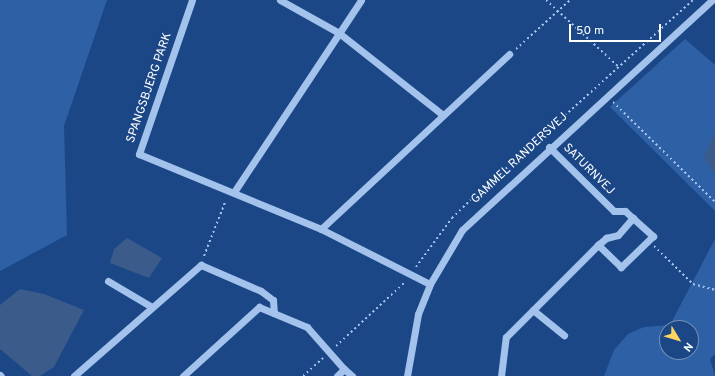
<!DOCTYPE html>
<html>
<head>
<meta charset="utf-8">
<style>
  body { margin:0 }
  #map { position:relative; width:715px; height:376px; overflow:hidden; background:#1b4787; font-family:Overpass,sans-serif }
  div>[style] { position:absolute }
  .green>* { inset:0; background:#2e60a5 }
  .water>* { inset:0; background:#3b5b8a }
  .path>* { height:2px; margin-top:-1px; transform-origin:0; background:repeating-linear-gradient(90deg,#a3c2ec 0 2px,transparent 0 5px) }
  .minor>* { height:7px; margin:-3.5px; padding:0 3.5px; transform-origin:3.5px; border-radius:3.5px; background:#a3c2ec }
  span { translate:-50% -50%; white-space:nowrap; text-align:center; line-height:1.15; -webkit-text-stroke:4px #1b4787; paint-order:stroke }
  .street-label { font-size:12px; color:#fff }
  .north { position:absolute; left:659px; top:320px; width:40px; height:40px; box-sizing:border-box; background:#1b4787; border:1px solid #7691b7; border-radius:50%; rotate:128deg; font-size:11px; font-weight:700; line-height:16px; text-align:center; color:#fff }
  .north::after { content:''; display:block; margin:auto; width:14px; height:18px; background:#fdd560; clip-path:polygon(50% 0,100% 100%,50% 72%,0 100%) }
  .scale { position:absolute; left:569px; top:24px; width:92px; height:18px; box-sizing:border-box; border:2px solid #fff; border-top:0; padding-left:5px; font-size:12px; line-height:14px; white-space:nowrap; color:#fff; -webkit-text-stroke:3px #1b4787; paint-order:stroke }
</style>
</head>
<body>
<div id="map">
  <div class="green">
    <i style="clip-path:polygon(0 0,107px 0,64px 126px,67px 235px,0 271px)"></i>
    <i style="clip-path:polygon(685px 39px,715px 65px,715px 211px,610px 107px)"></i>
    <i style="clip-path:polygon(evenodd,715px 239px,715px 354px,710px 359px,715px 376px,604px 376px,614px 350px,628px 334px,644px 327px,670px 325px,715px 239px,667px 328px,691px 328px,691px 352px,667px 352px,667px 328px)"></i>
  </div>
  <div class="water">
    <i style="clip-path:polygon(715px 131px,715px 175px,704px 157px)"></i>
    <i style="clip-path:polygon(127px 238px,162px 258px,149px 278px,110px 263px,114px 249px)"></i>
    <i style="clip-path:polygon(20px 289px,44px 294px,84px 310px,54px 367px,40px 376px,32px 376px,0 349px,0 305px)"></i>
  </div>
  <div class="path">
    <i style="left:546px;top:0;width:100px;rotate:42.6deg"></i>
    <i style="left:516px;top:49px;width:73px;rotate:-42.2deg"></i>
    <i style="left:613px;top:102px;width:143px;rotate:44.4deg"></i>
    <i style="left:654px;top:246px;width:54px;rotate:44.3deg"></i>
    <i style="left:693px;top:284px;width:23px;rotate:15deg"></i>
    <i style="left:204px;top:256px;width:60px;rotate:-68.6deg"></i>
    <i style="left:416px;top:267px;width:61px;rotate:-53.7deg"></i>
    <i style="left:452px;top:218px;width:28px;rotate:-44deg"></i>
    <i style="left:472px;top:199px;width:297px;rotate:-42deg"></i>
    <i style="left:336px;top:346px;width:94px;rotate:-42.8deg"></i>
    <i style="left:303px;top:376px;width:27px;rotate:-42deg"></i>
  </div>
  <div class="minor">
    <i style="left:192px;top:0;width:163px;rotate:109deg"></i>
    <i style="left:139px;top:154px;width:197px;rotate:22.4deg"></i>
    <i style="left:321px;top:229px;width:122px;rotate:26.8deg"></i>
    <i style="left:280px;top:0;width:68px;rotate:29.2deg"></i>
    <i style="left:339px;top:33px;width:132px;rotate:38.3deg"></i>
    <i style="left:549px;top:147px;width:91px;rotate:44.6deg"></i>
    <i style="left:614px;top:211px;width:11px"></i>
    <i style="left:625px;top:211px;width:38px;rotate:42deg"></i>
    <i style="left:653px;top:236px;width:45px;rotate:135.9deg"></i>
    <i style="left:621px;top:267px;width:32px;rotate:-136deg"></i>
    <i style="left:234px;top:192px;width:230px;rotate:-56.5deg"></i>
    <i style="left:321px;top:229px;width:257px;rotate:-42.9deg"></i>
    <i style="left:108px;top:281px;width:51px;rotate:30.6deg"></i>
    <i style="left:533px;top:310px;width:40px;rotate:39deg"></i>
    <i style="left:0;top:375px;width:1px;rotate:45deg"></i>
    <i style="left:74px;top:376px;width:169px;rotate:-41.2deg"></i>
    <i style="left:201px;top:265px;width:65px;rotate:23.4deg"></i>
    <i style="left:261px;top:291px;width:15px;rotate:37deg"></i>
    <i style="left:273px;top:300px;width:13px;rotate:86deg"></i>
    <i style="left:183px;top:376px;width:103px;rotate:-42.2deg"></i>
    <i style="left:259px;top:307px;width:52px;rotate:22.6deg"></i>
    <i style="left:307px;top:327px;width:56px;rotate:48.6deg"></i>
    <i style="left:337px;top:376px;width:10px;rotate:-45deg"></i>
    <i style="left:344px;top:369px;width:11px;rotate:41deg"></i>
    <i style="left:407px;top:376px;width:63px;rotate:-79.9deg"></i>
    <i style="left:418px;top:314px;width:32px;rotate:-68deg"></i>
    <i style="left:430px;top:284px;width:63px;rotate:-59.3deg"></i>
    <i style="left:462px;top:230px;width:340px;rotate:-42.6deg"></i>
    <i style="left:501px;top:376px;width:39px;rotate:-83deg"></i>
    <i style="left:506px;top:337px;width:130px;rotate:-45deg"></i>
    <i style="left:598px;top:245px;width:11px;rotate:-41deg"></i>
    <i style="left:606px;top:238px;width:12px;rotate:-14deg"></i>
    <i style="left:618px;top:235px;width:23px;rotate:-49deg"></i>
  </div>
  <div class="street-label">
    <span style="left:150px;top:88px;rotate:-71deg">SPANGSBJERG PARK</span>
    <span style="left:520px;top:159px;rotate:-43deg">GAMMEL RANDERSVEJ</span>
    <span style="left:588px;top:170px;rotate:45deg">SATURNVEJ</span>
  </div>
  <div class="north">N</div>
  <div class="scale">50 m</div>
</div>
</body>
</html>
